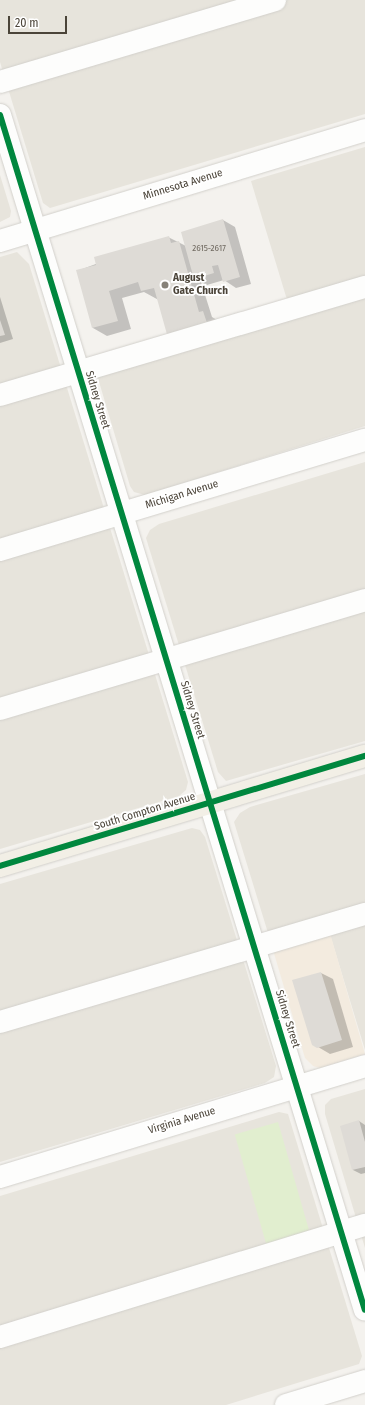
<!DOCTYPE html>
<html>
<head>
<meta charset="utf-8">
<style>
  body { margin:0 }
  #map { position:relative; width:365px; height:1405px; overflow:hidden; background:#f4f2ee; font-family:"Fira Sans Condensed",sans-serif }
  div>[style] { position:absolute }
  .residential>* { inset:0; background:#e7e4dc }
  .commercial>* { inset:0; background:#f3ebdf }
  .green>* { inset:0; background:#e1eecf; transform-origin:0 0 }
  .shadow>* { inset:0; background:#0003 }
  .building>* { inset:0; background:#dedbd6 }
  .roads { filter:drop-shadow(0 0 1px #d2d0cb) drop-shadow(0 0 1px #d2d0cb) }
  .minor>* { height:22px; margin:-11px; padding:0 11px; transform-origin:11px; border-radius:11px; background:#fdfdfc }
  .major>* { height:22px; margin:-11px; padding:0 11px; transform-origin:11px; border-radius:11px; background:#f2efe6 }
  .cycleway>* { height:6px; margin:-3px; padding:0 3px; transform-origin:3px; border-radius:3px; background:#00873e }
  .dots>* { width:11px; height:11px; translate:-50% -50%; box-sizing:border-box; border:2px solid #fff; border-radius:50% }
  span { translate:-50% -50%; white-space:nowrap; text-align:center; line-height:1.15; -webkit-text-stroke:3.5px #fff; paint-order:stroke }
  .number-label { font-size:9px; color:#706a61 }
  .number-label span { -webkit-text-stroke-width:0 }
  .street-label { font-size:11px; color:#4b4439 }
  .poi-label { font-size:11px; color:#4b4439; font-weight:700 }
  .left { translate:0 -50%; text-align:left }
  .scale { position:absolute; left:8px; top:16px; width:59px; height:18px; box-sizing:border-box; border:2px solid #4b4439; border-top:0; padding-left:5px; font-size:12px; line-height:14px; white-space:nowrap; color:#4b4439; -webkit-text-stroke:3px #fff; paint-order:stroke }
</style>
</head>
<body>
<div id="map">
  <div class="residential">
    <i style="clip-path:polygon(0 0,365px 0,365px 114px,50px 208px,43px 203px,0 62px)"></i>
    <i style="clip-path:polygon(365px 147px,365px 426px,145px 495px,134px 492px,130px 486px,97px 375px,288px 303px,251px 181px)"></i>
    <i style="clip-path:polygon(0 175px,11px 211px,10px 217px,0 222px)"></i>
    <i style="clip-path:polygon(17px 252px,29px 264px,188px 782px,186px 790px,179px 796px,0 849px,0 257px)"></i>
    <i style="clip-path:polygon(365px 462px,365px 741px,226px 781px,218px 772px,146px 538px,150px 530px,159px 524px)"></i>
    <i style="clip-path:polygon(365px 774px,365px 1050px,324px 915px,268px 933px,234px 822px,240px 813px,250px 807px)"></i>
    <i style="clip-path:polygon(192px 828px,200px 830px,205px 837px,276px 1066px,274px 1077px,265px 1083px,0 1162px,0 884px)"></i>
    <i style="clip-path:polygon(365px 1089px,365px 1248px,325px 1114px,325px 1105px,331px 1099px)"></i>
    <i style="clip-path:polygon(279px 1112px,288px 1114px,362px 1356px,359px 1364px,226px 1405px,0 1405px,0 1196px)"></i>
  </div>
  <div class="commercial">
    <i style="clip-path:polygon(330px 933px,365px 1054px,320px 1068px,313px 1066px,305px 1058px,273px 950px)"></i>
  </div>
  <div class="green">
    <i style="left:278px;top:1122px;width:118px;height:45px;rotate:74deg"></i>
  </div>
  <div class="shadow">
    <i style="clip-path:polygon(223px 220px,235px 227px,251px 284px,236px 288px,224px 280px,207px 285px,201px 282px,212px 317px,217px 320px,221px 334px,144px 292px,122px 298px,131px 329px,107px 336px,93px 328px,77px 271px,168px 237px,186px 246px)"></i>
    <i style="clip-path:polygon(0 297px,13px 339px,0 343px)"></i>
    <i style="clip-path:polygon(321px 973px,333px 979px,353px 1047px,330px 1054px,313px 1044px)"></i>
    <i style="clip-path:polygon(359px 1121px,365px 1125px,365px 1173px,361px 1174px,353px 1170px)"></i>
  </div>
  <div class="building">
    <i style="clip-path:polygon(223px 219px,240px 277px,223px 282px,218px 265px,212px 266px,214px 273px,194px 279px,181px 232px)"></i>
    <i style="clip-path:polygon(169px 236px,171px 243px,179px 241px,199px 312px,203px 311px,208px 326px,168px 338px,154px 288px,141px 291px,138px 282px,109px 291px,118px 321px,92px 328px,76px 270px,96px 265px,94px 257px)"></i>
    <i style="clip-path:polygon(0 320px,5px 335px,0 336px)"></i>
    <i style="clip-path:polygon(321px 972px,342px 1040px,317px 1048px,312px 1045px,292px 980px)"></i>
    <i style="clip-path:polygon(359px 1120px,365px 1142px,365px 1167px,352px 1170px,340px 1126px)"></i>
  </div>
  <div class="roads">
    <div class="minor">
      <i style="left:0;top:82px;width:287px;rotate:-16.6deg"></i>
      <i style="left:0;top:115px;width:1249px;rotate:73.02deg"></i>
      <i style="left:0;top:241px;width:382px;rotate:-16.9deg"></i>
      <i style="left:0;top:395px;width:381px;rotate:-16.5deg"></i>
      <i style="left:0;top:550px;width:381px;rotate:-16.8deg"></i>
      <i style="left:0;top:709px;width:381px;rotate:-16.6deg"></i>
      <i style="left:0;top:1022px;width:381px;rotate:-16.5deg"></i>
      <i style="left:0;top:1177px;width:382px;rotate:-16.9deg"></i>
      <i style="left:0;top:1337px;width:382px;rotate:-17.1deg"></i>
      <i style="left:286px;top:1405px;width:83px;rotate:-16.9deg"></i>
    </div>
    <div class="major">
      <i style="left:0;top:866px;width:381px;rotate:-16.8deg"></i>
    </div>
  </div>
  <div class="cycleway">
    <i style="left:0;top:115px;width:1249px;rotate:73.02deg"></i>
    <i style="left:0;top:866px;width:381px;rotate:-16.8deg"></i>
  </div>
  <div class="dots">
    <i style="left:165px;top:285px;background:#868178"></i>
  </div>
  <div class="number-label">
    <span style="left:209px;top:248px">2615-2617</span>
  </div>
  <div class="street-label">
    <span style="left:183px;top:185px;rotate:-17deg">Minnesota Avenue</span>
    <span style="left:97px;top:400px;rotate:73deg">Sidney Street</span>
    <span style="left:182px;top:495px;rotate:-17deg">Michigan Avenue</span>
    <span style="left:192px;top:710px;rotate:73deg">Sidney Street</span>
    <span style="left:145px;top:812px;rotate:-17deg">South Compton Avenue</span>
    <span style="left:287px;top:1019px;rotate:73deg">Sidney Street</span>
    <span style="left:182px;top:1121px;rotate:-17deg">Virginia Avenue</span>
  </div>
  <div class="poi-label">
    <span class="left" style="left:173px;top:285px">August<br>Gate Church</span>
  </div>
  <div class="scale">20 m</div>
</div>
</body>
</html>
